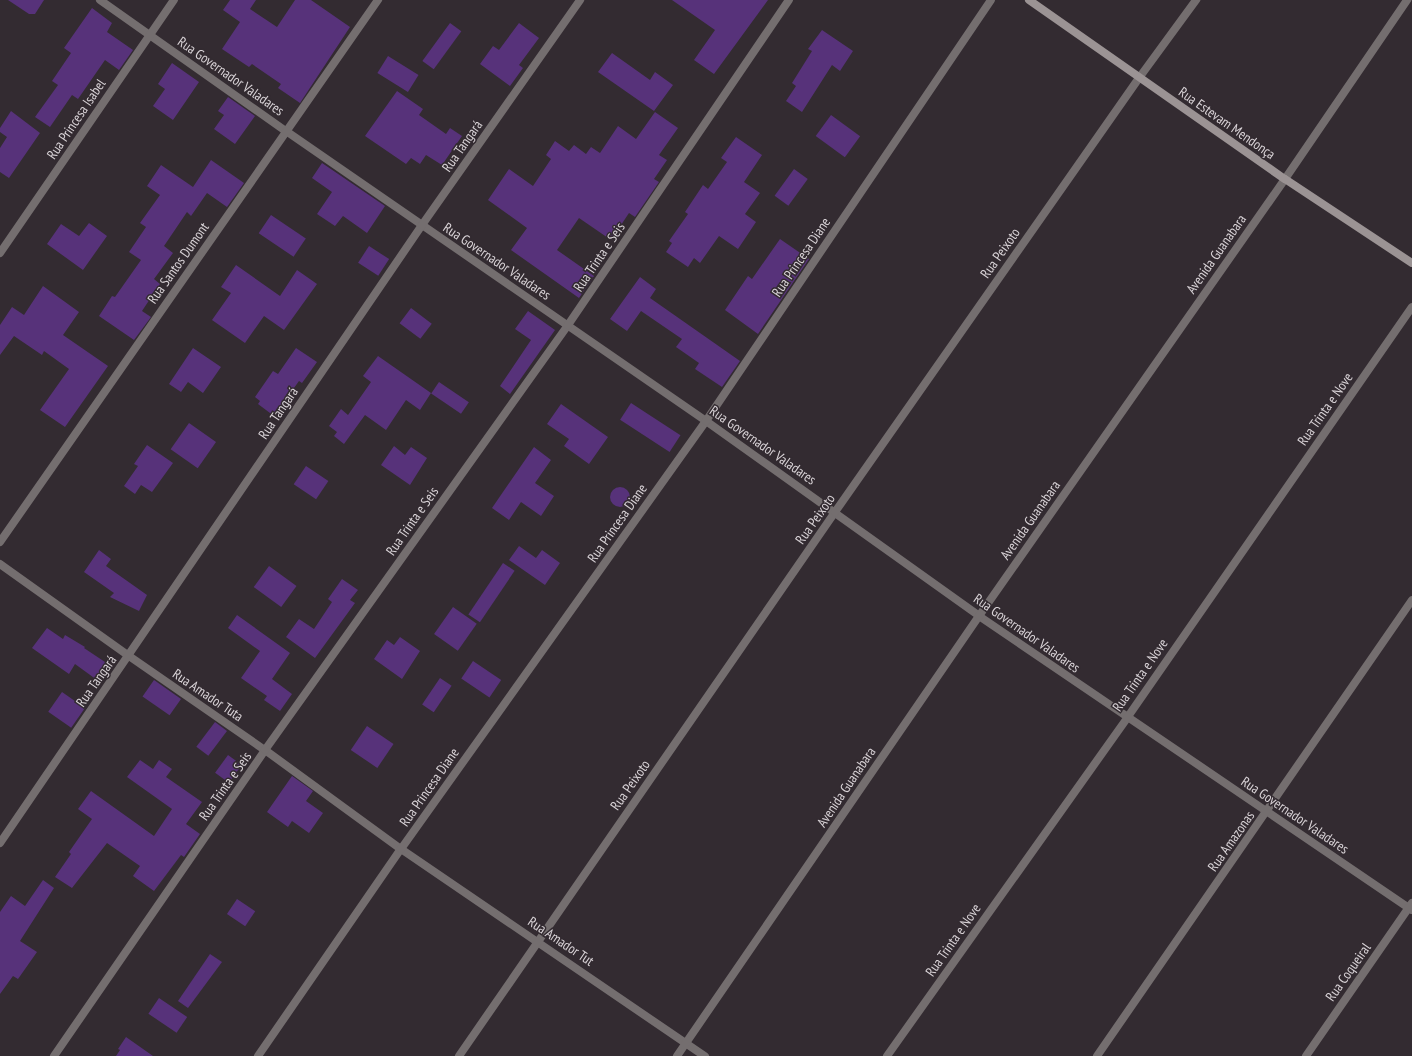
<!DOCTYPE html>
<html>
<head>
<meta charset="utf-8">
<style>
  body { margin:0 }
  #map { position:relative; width:1412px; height:1056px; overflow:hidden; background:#332b31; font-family:"PT Sans Narrow",sans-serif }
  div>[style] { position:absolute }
  .building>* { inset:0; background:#57327a; transform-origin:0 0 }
  .round { border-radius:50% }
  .street>* { height:8px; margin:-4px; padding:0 4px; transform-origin:4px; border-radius:4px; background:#746e6f }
  .secondary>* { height:8px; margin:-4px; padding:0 4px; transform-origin:4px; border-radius:4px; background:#9b9394 }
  span { translate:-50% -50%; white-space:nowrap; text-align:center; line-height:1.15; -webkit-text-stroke:3px #332b31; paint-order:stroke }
  .street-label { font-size:14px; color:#d9d3d7 }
</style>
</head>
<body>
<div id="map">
  <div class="building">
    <i style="clip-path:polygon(8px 0,44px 0,35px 14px,29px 14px)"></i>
    <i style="clip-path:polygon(230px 0,256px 0,250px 9px,277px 27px,295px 0,311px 0,350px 27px,300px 103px,278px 88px,281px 84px,252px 64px,249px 67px,222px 49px,240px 22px,223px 10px)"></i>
    <i style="clip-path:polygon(672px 0,768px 0,714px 74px,694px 60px,715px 30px)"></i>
    <i style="clip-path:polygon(92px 8px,112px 23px,107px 32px,133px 50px,119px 70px,105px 60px,78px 99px,72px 95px,50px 127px,35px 117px,58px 85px,52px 81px,71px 53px,64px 48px)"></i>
    <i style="left:450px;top:23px;width:14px;height:47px;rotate:36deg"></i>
    <i style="clip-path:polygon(519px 23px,539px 38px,519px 65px,523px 68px,510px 86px,480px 64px,493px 46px,499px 50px)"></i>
    <i style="clip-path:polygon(822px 30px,853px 51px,840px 71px,832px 65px,802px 112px,786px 101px,796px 86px,792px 83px,812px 51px,808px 49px)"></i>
    <i style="clip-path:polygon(612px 53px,650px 80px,655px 72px,673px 85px,654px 111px,598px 72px)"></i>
    <i style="left:388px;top:56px;width:36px;height:20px;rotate:32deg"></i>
    <i style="clip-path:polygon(172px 63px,199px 82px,173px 120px,153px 106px,165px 89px,158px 84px)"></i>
    <i style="clip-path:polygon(397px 91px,423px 109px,419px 115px,446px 134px,450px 128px,462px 136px,442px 165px,426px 155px,420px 164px,411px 158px,406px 164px,365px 136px)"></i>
    <i style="clip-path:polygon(228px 97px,255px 116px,235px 144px,214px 129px,224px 115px,218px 111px)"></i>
    <i style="clip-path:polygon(11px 111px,40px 133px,9px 178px,0 172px,0 148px,7px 137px,0 132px,0 128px)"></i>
    <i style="clip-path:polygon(655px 112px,678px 128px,659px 155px,667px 160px,654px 179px,659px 182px,635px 217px,629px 213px,611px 240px,579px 218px,557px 250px,594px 276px,579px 298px,511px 250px,527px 228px,488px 200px,509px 169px,533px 186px,551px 159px,546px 155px,555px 141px,569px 151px,574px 145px,586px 154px,591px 147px,600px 153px,618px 126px,636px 139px)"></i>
    <i style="left:831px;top:115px;width:36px;height:26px;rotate:36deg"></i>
    <i style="clip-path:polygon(736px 137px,762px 155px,744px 182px,760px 193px,745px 214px,756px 222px,738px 249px,719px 236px,700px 263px,694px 258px,688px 267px,666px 252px,672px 243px,669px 241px,688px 214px,685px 212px,703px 185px,708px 189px,727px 162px,721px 158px)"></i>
    <i style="clip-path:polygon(211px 160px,244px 183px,227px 207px,207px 193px,191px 216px,187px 212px,164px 246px,173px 253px,154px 279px,160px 284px,142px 311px,151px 317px,134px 340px,99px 316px,112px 296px,115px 297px,141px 260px,129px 252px,146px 227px,140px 223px,160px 195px,147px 186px,161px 165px,193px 187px)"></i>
    <i style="clip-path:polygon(322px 163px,385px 206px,367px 233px,343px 216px,335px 226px,317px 214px,332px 192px,312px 178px)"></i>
    <i style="left:794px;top:169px;width:17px;height:33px;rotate:36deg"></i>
    <i style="left:271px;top:215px;width:42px;height:22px;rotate:34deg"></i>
    <i style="clip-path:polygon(89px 223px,107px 236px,83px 270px,47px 244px,61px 224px,79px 236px)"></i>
    <i style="clip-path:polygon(780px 239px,809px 259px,758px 334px,725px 310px,748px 276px,752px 279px)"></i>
    <i style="left:369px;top:246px;width:24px;height:20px;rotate:33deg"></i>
    <i style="clip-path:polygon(236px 265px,280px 296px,297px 270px,317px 284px,284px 330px,264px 316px,245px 343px,212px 320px,231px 293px,221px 287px)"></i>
    <i style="clip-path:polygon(640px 277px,656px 289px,650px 298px,740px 361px,722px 387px,695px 369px,699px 363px,676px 347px,682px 339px,641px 311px,627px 331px,610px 319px)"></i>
    <i style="clip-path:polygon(43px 286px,79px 312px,63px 335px,108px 366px,65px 427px,40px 410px,69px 369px,44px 351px,42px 355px,14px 336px,0 355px,0 325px,12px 307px,24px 315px)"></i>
    <i style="left:411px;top:308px;width:26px;height:19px;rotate:37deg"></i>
    <i style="clip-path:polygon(528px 311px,555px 330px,510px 394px,500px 386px,531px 340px,515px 329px)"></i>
    <i style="clip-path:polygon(193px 348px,221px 367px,203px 393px,188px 382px,181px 392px,169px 384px)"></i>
    <i style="clip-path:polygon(296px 348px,317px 362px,302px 383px,299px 381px,274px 416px,258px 404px,260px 401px,255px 397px,273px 371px,278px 374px)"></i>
    <i style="clip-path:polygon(378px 356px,431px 393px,420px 410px,406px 400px,386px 430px,365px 415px,344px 444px,334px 436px,337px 432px,329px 426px,341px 409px,348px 415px,371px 382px,363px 376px)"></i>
    <i style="left:439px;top:382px;width:36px;height:14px;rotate:34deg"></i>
    <i style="left:631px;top:403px;width:59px;height:20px;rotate:33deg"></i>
    <i style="clip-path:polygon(561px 404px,608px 437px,589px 464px,564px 446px,569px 439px,547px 424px)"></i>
    <i style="left:189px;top:423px;width:33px;height:32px;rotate:35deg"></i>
    <i style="clip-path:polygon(147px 445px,173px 463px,152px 492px,141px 485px,135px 494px,124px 486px,138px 466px,134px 464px)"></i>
    <i style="clip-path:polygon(394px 446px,405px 455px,411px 447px,427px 458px,410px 485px,381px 465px)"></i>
    <i style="clip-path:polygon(534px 447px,551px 460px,535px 483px,554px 496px,541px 516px,521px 502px,509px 520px,492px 508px)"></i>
    <i style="left:306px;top:466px;width:27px;height:22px;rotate:34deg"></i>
    <i class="round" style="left:610px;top:487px;width:20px;height:20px"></i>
    <i style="clip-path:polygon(519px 546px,536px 558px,542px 550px,560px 563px,545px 585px,509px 560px)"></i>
    <i style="clip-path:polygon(99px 550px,111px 559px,106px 566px,147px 595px,139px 611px,110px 597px,114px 593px,84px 572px)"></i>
    <i style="left:503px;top:563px;width:14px;height:62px;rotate:34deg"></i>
    <i style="left:269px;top:566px;width:34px;height:26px;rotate:36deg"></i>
    <i style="clip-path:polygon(342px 579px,358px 590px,350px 600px,355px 603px,315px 658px,286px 637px,299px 619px,314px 629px,332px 602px,328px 599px)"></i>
    <i style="left:453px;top:607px;width:29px;height:33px;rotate:35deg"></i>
    <i style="clip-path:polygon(237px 615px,290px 653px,272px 679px,292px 694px,280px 711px,264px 700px,267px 696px,241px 678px,260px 651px,228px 628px)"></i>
    <i style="clip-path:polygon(47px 628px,63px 639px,65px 635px,85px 647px,84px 648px,108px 664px,97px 680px,75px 664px,69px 674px,32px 648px)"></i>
    <i style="clip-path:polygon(400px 637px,420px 651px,402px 679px,374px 659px,387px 640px,394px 645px)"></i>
    <i style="left:473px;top:661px;width:34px;height:21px;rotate:34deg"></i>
    <i style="left:440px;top:678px;width:14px;height:32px;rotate:34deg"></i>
    <i style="left:154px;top:680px;width:33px;height:20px;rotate:35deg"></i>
    <i style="left:62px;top:692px;width:28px;height:24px;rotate:35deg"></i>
    <i style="left:215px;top:722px;width:15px;height:31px;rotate:37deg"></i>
    <i style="left:367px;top:726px;width:32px;height:29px;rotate:34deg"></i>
    <i style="left:228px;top:755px;width:17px;height:22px;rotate:36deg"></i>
    <i style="clip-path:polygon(140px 760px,153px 769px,159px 760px,172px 769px,166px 777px,202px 802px,186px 824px,200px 834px,184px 857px,181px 855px,154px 891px,133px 876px,140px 866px,107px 843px,72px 888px,55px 877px,71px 854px,69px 852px,92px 819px,78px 809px,91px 791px,154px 836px,172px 809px,127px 777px)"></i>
    <i style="clip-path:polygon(292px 776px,313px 791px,306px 801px,323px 813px,309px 833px,292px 821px,288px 827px,267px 812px)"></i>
    <i style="clip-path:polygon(43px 880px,54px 888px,20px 941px,37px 952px,18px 979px,13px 976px,0 994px,0 912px,11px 896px,25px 906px)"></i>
    <i style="left:237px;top:899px;width:22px;height:18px;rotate:34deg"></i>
    <i style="clip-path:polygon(210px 954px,222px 962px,188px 1008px,178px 1001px)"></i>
    <i style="left:159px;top:998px;width:34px;height:19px;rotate:34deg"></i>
    <i style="clip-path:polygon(126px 1037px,153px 1056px,116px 1056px,120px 1050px,118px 1049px)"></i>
  </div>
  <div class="street">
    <i style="left:100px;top:0;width:228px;rotate:35.2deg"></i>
    <i style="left:286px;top:131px;width:510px;rotate:34.62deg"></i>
    <i style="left:706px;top:421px;width:335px;rotate:35.5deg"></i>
    <i style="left:979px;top:616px;width:523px;rotate:34.18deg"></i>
    <i style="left:0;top:253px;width:307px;rotate:-55.5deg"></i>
    <i style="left:0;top:542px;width:661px;rotate:-55.11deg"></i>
    <i style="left:0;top:564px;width:158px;rotate:35.5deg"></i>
    <i style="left:129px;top:656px;width:165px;rotate:34.7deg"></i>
    <i style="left:265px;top:750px;width:168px;rotate:36.1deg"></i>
    <i style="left:401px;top:849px;width:368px;rotate:34.3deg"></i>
    <i style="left:0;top:843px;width:748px;rotate:-55.67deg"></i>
    <i style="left:422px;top:225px;width:275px;rotate:-54.9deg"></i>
    <i style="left:54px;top:1056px;width:372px;rotate:-55.4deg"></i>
    <i style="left:265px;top:750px;width:522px;rotate:-54.51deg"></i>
    <i style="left:568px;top:325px;width:393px;rotate:-55.8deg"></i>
    <i style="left:258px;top:1056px;width:252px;rotate:-55.4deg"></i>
    <i style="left:401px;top:849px;width:526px;rotate:-54.53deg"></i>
    <i style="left:706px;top:421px;width:508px;rotate:-55.9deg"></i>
    <i style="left:459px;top:1056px;width:661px;rotate:-55.35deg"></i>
    <i style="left:835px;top:512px;width:530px;rotate:-54.99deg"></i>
    <i style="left:1139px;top:78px;width:97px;rotate:-53.8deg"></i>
    <i style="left:677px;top:1056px;width:534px;rotate:-55.54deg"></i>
    <i style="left:979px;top:616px;width:533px;rotate:-55deg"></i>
    <i style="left:1285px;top:179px;width:217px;rotate:-55.7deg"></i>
    <i style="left:887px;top:1056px;width:415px;rotate:-54.6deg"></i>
    <i style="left:1127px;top:718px;width:500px;rotate:-55.26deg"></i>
    <i style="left:1097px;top:1056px;width:554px;rotate:-55.36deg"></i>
    <i style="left:1306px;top:1056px;width:186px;rotate:-55.3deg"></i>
  </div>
  <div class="secondary">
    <i style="left:1029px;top:0;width:312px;rotate:35deg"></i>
    <i style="left:1285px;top:179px;width:152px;rotate:33.5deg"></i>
  </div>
  <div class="street-label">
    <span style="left:231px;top:76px;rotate:35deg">Rua Governador Valadares</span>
    <span style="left:76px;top:119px;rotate:-56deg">Rua Princesa Isabel</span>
    <span style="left:1227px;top:123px;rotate:35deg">Rua Estevam Mendonça</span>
    <span style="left:462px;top:146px;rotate:-55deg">Rua Tangará</span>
    <span style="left:1000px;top:253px;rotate:-55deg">Rua Peixoto</span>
    <span style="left:1216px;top:254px;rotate:-55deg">Avenida Guanabara</span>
    <span style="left:599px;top:257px;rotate:-56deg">Rua Trinta e Seis</span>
    <span style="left:801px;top:257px;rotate:-56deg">Rua Princesa Diane</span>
    <span style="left:497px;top:261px;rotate:34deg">Rua Governador Valadares</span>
    <span style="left:178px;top:263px;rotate:-55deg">Rua Santos Dumont</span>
    <span style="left:1325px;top:409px;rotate:-55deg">Rua Trinta e Nove</span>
    <span style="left:278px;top:413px;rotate:-56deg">Rua Tangará</span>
    <span style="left:763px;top:445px;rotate:35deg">Rua Governador Valadares</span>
    <span style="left:815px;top:519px;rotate:-55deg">Rua Peixoto</span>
    <span style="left:1030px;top:520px;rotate:-55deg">Avenida Guanabara</span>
    <span style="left:412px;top:521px;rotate:-55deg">Rua Trinta e Seis</span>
    <span style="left:617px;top:523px;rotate:-55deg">Rua Princesa Diane</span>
    <span style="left:1027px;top:633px;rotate:35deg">Rua Governador Valadares</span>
    <span style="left:1140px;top:675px;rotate:-55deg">Rua Trinta e Nove</span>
    <span style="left:96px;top:681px;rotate:-55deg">Rua Tangará</span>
    <span style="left:208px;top:695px;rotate:34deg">Rua Amador Tuta</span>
    <span style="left:630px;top:785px;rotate:-55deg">Rua Peixoto</span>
    <span style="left:225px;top:786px;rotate:-55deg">Rua Trinta e Seis</span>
    <span style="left:429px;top:787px;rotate:-55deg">Rua Princesa Diane</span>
    <span style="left:846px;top:787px;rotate:-56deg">Avenida Guanabara</span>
    <span style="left:1295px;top:815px;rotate:34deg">Rua Governador Valadares</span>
    <span style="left:1231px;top:841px;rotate:-55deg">Rua Amazonas</span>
    <span style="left:953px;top:940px;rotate:-55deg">Rua Trinta e Nove</span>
    <span style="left:561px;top:941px;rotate:34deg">Rua Amador Tut</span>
    <span style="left:1348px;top:972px;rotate:-55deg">Rua Coqueiral</span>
  </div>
</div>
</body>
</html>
